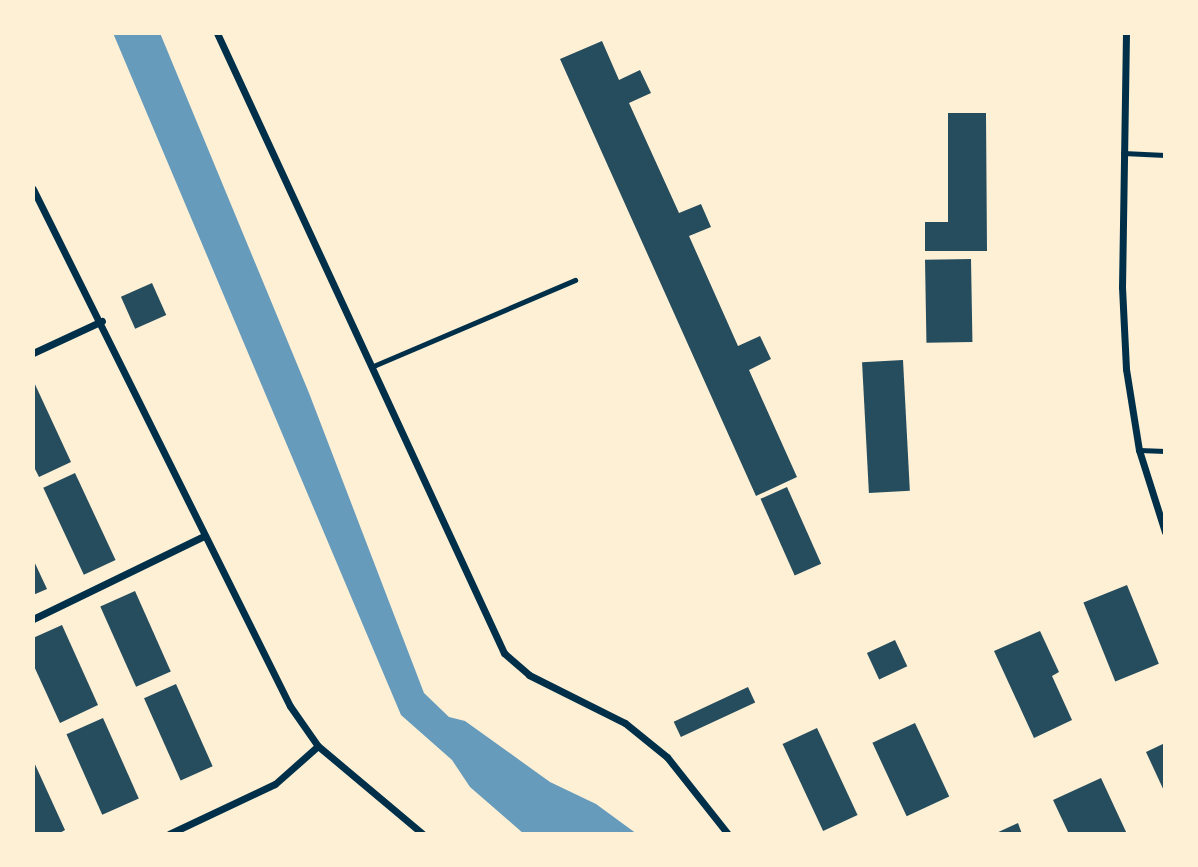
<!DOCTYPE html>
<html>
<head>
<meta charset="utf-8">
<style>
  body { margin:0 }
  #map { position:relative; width:1198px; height:867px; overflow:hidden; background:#fdf0d5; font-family:Commissioner,sans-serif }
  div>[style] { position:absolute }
  .water>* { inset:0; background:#669bbc }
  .building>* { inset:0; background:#264d5e; transform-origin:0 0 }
  .service>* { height:5px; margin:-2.5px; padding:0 2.5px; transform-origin:2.5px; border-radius:2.5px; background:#003049 }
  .minor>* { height:7px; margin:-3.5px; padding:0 3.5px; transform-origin:3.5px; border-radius:3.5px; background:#003049 }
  span { translate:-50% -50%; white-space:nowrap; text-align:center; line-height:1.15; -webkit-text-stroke:7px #fdf0d5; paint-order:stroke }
  .frame { position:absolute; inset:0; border:35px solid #fdf0d5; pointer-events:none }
</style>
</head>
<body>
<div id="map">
  <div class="water">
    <i style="clip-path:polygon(113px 33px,160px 33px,309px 393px,424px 693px,449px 717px,465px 721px,550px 782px,596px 804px,637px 834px,524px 834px,470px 787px,452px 760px,401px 715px)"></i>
  </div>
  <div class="building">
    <i style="clip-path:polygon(602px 41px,619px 80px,640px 70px,651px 93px,629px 103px,679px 213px,701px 204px,711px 227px,689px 236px,738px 346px,760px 336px,771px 359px,749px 370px,797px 477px,756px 496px,560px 59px)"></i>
    <i style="clip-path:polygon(948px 113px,986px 113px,987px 251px,925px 251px,925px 222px,948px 222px)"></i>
    <i style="left:971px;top:259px;width:83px;height:46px;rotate:89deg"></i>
    <i style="left:152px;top:283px;width:35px;height:34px;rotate:66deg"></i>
    <i style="left:903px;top:360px;width:131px;height:41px;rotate:87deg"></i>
    <i style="clip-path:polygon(33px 380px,71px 462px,39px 477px,33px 465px)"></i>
    <i style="left:75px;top:473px;width:96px;height:35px;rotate:65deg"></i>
    <i style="left:787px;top:487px;width:84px;height:29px;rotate:66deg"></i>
    <i style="clip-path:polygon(33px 559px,47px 589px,33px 595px)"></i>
    <i style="left:1127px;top:585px;width:85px;height:47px;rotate:68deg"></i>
    <i style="left:135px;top:591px;width:88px;height:38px;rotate:66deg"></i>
    <i style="clip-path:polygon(62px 625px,98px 705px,60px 723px,33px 664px,33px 638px)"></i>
    <i style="clip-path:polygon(1040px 631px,1059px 672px,1052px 676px,1072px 720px,1034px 738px,994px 651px)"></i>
    <i style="left:895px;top:640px;width:29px;height:31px;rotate:65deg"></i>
    <i style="left:176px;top:684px;width:90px;height:35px;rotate:66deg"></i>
    <i style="left:748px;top:687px;width:17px;height:82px;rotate:65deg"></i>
    <i style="left:103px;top:718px;width:88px;height:40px;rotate:66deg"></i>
    <i style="left:915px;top:723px;width:81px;height:47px;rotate:65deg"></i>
    <i style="left:817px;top:728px;width:96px;height:38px;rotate:65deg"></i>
    <i style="clip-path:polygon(1165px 743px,1165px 793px,1146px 752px)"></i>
    <i style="clip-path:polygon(33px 760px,65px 830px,58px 834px,33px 834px)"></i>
    <i style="clip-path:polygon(1101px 778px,1127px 834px,1069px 834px,1053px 800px)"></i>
    <i style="clip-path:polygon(1018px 823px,1022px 834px,994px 834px)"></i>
  </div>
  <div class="service">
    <i style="left:1123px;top:153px;width:42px;rotate:2.7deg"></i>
    <i style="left:371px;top:367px;width:222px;rotate:-23.1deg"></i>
    <i style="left:1139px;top:450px;width:26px;rotate:2deg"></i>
  </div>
  <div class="minor">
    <i style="left:217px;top:33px;width:683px;rotate:65.16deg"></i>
    <i style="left:504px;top:653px;width:33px;rotate:41deg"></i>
    <i style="left:529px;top:675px;width:107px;rotate:26.6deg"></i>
    <i style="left:625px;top:723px;width:54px;rotate:39deg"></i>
    <i style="left:667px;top:757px;width:98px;rotate:51.6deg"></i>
    <i style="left:1126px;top:33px;width:254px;rotate:90.9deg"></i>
    <i style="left:1122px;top:287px;width:82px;rotate:87.2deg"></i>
    <i style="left:1126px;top:369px;width:82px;rotate:80.9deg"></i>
    <i style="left:1139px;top:450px;width:86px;rotate:72.4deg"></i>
    <i style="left:33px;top:189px;width:577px;rotate:63.57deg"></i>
    <i style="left:290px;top:706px;width:49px;rotate:55deg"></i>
    <i style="left:318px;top:746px;width:137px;rotate:40deg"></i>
    <i style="left:33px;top:353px;width:76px;rotate:-24.9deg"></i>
    <i style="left:33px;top:619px;width:190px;rotate:-25.9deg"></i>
    <i style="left:169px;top:834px;width:117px;rotate:-25.3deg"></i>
    <i style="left:275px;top:784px;width:57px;rotate:-41.5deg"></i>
  </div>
  <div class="frame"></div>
</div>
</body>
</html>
